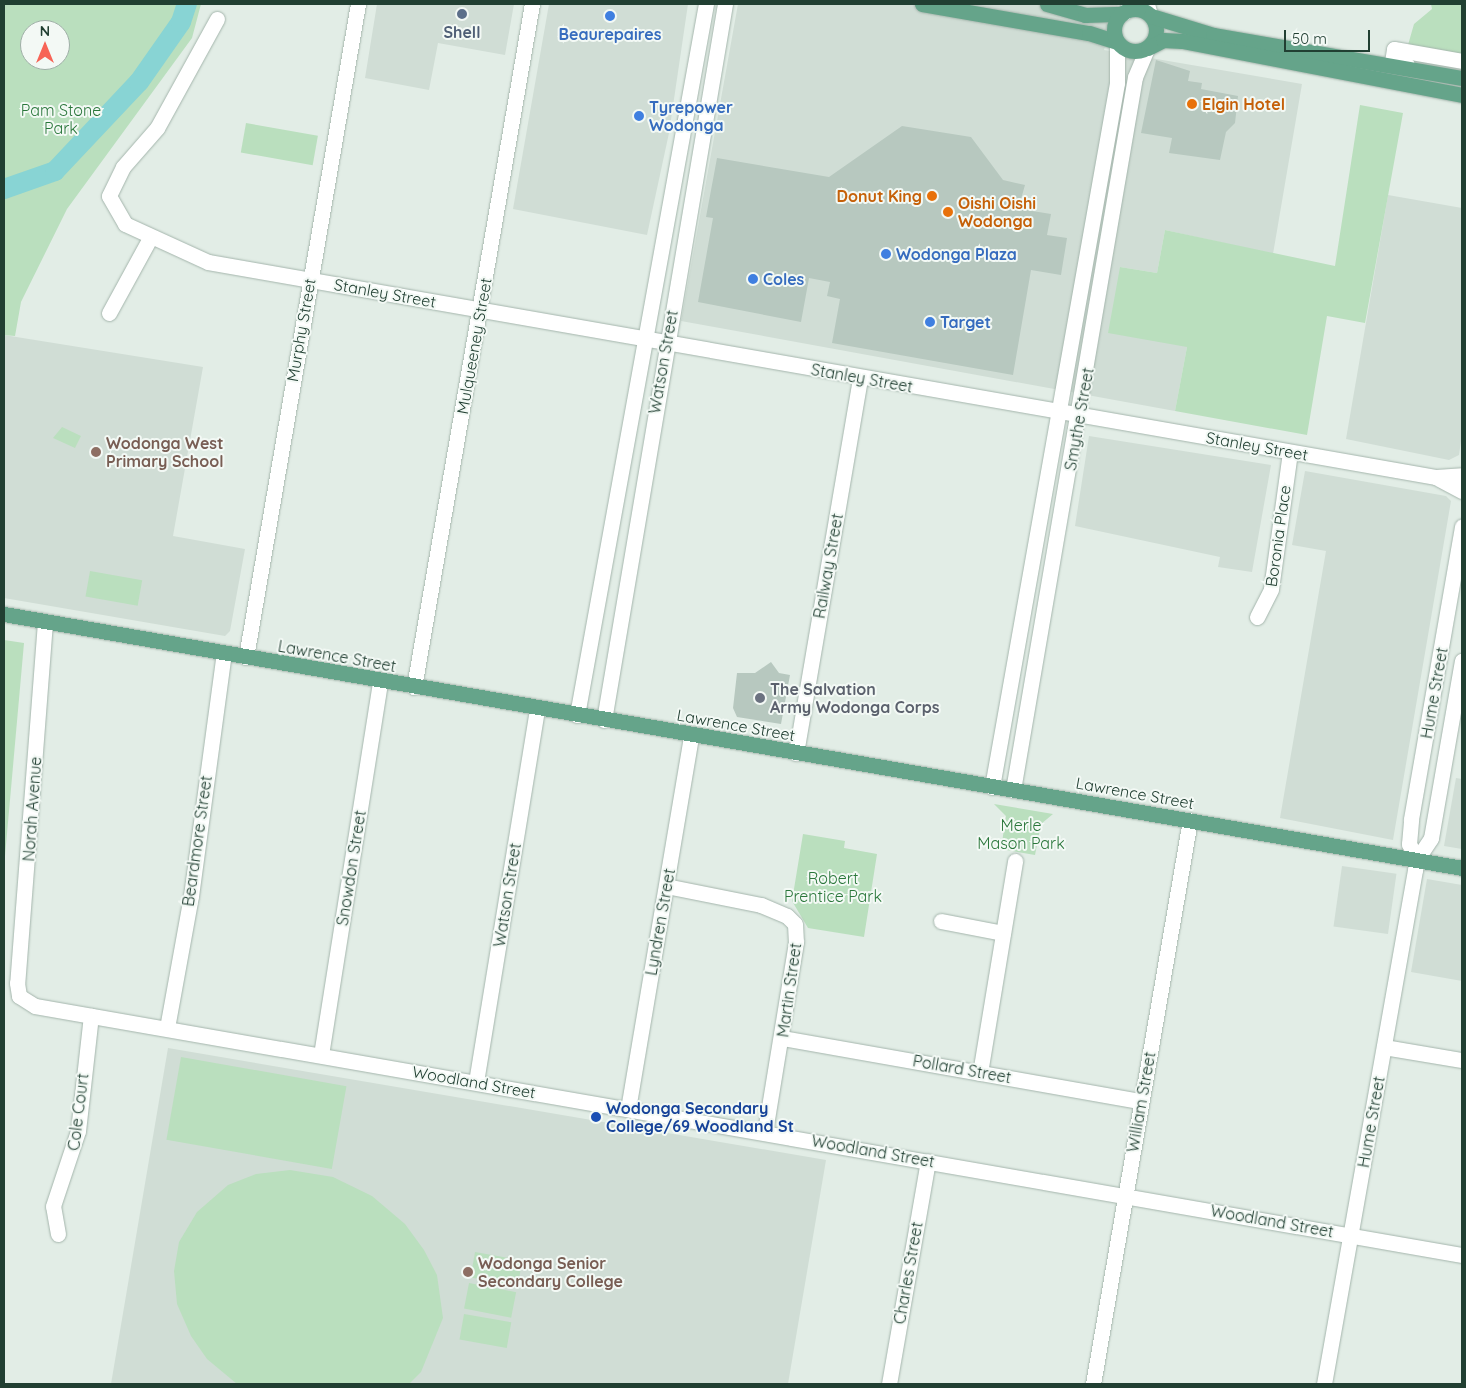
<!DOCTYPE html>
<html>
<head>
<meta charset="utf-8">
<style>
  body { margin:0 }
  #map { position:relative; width:1466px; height:1388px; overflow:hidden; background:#e2ede6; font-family:Quicksand,sans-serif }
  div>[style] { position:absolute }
  .built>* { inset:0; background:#d0ddd5; transform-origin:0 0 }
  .green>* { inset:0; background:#badfbe; transform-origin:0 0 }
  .river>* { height:20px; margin:-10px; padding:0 10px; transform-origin:10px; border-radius:10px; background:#88d4d4 }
  .building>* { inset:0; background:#b7c8bf }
  .roads { filter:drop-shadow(0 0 1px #a4b5ac) drop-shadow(0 0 1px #a4b5ac) }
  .minor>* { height:15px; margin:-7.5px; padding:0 7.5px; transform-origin:7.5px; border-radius:7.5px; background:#fff }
  .major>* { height:15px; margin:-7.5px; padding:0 7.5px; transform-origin:7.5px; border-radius:7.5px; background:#65a48a }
  .major>.ring { margin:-7.5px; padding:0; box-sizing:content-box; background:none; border:15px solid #65a48a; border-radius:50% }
  .dots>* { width:14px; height:14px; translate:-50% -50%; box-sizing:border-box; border:2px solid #f3f9f5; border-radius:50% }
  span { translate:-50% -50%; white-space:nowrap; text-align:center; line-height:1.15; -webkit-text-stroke:4px #f3f9f5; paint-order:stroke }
  .service-label { font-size:16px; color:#4e5e75; font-weight:700 }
  .shop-label { font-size:16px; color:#366cbe; font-weight:700 }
  .left { translate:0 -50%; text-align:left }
  .food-label { font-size:16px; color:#c56008; font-weight:700 }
  .right { translate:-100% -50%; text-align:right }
  .park-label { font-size:16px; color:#2a773b }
  .street-label { font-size:16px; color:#213f32 }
  .education-label { font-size:16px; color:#785e54; font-weight:700 }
  .worship-label { font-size:16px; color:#5b616d; font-weight:700 }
  .transit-label { font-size:16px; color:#164399; font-weight:700 }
  .frame { position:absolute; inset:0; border:5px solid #213f32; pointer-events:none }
  .north { position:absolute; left:20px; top:20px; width:50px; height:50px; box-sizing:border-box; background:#f3f9f5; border:1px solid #9fafa7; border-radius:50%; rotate:0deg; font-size:14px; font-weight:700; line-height:20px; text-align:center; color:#213f32 }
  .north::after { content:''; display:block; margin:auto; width:18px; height:22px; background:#f76456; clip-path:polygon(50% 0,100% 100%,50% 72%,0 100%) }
  .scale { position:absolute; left:1284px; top:30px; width:86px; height:22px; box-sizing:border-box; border:2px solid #213f32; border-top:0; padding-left:6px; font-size:15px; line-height:18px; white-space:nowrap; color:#213f32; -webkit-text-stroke:4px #f3f9f5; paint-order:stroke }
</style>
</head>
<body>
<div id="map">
  <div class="built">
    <i style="clip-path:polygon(377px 4px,514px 4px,505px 55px,438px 43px,429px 90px,365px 78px)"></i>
    <i style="clip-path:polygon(549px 4px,688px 4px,669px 133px,647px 235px,513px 209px)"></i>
    <i style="clip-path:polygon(738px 4px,1118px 4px,1104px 50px,1302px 84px,1273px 254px,1165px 230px,1157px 273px,1120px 267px,1187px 347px,1175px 411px,681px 321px)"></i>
    <i style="clip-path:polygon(1388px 195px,1462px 208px,1462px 434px,1459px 455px,1449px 460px,1346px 439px)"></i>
    <i style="clip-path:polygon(4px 335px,203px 367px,173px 536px,245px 549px,230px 631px,225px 636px,4px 598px)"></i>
    <i style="clip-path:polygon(1089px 436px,1271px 465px,1252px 572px,1218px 567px,1220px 557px,1075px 526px)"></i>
    <i style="clip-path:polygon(1305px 471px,1446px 496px,1451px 501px,1393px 840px,1280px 818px,1326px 551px,1292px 545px)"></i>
    <i style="clip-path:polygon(1456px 778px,1462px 779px,1462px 849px,1444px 846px)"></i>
    <i style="left:1342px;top:866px;width:55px;height:61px;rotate:8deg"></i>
    <i style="clip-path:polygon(1427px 879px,1462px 885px,1462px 981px,1411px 972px)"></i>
    <i style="clip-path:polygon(168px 1048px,826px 1160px,788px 1384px,111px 1384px)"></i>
  </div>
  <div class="green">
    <i style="clip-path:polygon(evenodd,4px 4px,201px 4px,192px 38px,67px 209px,21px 302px,15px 336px,4px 335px,4px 4px,30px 30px,60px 30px,60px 60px,30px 60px,30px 30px)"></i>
    <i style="clip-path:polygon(1431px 4px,1462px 4px,1462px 61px,1406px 52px,1414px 24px,1432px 9px)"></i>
    <i style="clip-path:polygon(1360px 105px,1403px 113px,1365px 323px,1327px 316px,1307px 435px,1175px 411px,1187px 347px,1108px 333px,1120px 267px,1157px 273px,1165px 230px,1335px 266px)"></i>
    <i style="left:246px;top:123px;width:73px;height:30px;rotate:10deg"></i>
    <i style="clip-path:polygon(62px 427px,81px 436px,75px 448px,53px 438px)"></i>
    <i style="left:90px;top:571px;width:53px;height:26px;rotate:10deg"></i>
    <i style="clip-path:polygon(4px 640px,24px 643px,4px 867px)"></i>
    <i style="clip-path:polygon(994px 804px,1053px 814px,1041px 824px,1035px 855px,1001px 849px,1006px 816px)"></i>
    <i style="clip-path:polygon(803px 834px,845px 841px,844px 848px,877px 854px,864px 937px,808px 928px,792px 901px)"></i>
    <i style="left:181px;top:1057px;width:168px;height:84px;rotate:10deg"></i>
    <i style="clip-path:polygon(290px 1170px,333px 1177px,372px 1196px,405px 1224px,424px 1250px,437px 1275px,443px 1318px,421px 1372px,409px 1384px,237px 1384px,207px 1359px,191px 1336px,177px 1304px,174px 1271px,179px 1242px,197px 1212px,228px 1185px,256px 1174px)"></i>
    <i style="left:475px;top:1252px;width:48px;height:26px;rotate:10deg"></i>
    <i style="left:469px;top:1283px;width:48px;height:26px;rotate:11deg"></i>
    <i style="left:464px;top:1314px;width:48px;height:26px;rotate:10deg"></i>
  </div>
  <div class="river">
    <i style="left:4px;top:189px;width:54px;rotate:-19.4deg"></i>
    <i style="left:55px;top:171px;width:122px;rotate:-46.7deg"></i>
    <i style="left:139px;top:82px;width:73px;rotate:-55deg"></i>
    <i style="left:181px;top:22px;width:19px;rotate:-72deg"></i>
  </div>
  <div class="building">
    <i style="clip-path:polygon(1156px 60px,1190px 71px,1188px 81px,1202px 83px,1201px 89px,1238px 96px,1235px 123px,1226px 132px,1220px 160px,1169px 153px,1172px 138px,1141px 133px)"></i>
    <i style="clip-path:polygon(902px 126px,971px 137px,1003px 180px,1025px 185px,1021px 199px,1028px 200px,1026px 210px,1051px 214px,1047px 235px,1067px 238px,1061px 275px,1031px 270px,1013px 375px,832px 343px,840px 299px,827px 296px,830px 282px,809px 278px,801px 322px,698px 302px,713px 218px,706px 217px,717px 158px,829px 177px)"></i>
    <i style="clip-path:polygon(771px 662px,779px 673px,790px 675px,781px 724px,737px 717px,733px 708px,737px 673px,755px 673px)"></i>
  </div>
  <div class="roads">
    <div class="minor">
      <i style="left:1147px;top:4px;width:11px;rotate:75deg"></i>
      <i style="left:1125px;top:12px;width:10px;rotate:-53deg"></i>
      <i style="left:217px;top:19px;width:124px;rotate:118.8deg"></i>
      <i style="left:157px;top:128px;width:52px;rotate:131.1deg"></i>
      <i style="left:123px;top:167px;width:32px;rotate:116deg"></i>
      <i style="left:109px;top:196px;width:32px;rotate:60deg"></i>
      <i style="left:125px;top:224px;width:91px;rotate:24.6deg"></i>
      <i style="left:208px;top:262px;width:1247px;rotate:9.93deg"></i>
      <i style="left:1436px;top:477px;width:26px;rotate:-4deg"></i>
      <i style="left:1407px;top:65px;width:15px;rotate:-169deg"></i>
      <i style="left:1392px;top:62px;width:13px;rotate:-81deg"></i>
      <i style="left:1394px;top:49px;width:69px;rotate:10deg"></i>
      <i style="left:109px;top:313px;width:85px;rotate:-61.3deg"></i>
      <i style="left:1439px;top:479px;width:26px;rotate:28deg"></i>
      <i style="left:1257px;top:617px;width:31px;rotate:-63deg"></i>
      <i style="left:1271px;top:589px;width:138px;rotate:-82.1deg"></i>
      <i style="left:45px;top:622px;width:362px;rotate:94.4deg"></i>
      <i style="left:17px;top:983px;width:13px;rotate:81deg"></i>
      <i style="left:19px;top:996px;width:19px;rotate:32deg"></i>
      <i style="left:35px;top:1006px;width:1449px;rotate:9.9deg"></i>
      <i style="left:246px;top:657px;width:663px;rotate:-80.27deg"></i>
      <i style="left:414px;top:687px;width:693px;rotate:-80.2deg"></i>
      <i style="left:577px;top:715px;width:723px;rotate:-79.72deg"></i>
      <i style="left:604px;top:720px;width:726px;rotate:-80.41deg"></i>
      <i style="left:796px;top:753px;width:380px;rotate:-80.3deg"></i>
      <i style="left:992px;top:787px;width:715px;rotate:-79.93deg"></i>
      <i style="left:1117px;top:83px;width:39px;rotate:-90deg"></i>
      <i style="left:1013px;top:790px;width:723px;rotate:-80.29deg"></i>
      <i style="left:1135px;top:77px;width:30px;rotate:-67deg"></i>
      <i style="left:1417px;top:859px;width:25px;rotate:-56deg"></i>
      <i style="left:1431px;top:838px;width:180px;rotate:-80.1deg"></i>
      <i style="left:666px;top:886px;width:97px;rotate:11.3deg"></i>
      <i style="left:761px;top:905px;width:28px;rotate:23deg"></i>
      <i style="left:787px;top:916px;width:11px;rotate:45deg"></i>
      <i style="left:795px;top:924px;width:18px;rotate:87deg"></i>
      <i style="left:796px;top:942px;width:193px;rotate:99.3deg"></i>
      <i style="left:941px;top:921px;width:63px;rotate:11deg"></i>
      <i style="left:167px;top:1028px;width:134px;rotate:-79.7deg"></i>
      <i style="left:191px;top:896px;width:245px;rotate:-82.3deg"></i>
      <i style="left:782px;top:1038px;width:364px;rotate:10deg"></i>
      <i style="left:1384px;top:1047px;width:79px;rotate:9.5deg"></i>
      <i style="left:321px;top:1055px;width:379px;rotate:-81deg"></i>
      <i style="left:980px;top:1073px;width:215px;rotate:-80.6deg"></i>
      <i style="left:476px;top:1082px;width:379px;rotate:-80.7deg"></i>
      <i style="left:628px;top:1109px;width:379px;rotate:-80.4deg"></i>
      <i style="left:58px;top:1234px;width:28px;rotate:-100deg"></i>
      <i style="left:53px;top:1206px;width:79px;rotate:-71.6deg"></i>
      <i style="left:78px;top:1131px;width:116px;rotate:-83.6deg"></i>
      <i style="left:889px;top:1384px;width:226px;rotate:-80.1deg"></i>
      <i style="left:1093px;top:1384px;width:572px;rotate:-80.24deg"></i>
      <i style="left:1324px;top:1384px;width:522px;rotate:-79.96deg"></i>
      <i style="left:1415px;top:870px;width:11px;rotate:-80deg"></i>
      <i style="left:1417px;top:859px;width:17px;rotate:-118deg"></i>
      <i style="left:1409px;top:844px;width:25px;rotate:-85deg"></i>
      <i style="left:1411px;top:819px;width:297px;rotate:-80.1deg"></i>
    </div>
    <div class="major">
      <i style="left:922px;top:4px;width:169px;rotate:9.9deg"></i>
      <i style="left:1089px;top:33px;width:29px;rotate:18deg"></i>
      <i style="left:1047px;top:4px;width:40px;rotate:16deg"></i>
      <i style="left:1085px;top:15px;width:37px;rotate:-2deg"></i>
      <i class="ring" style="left:1114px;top:9px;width:27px;height:27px"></i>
      <i style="left:1151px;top:16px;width:65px;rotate:17deg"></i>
      <i style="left:1213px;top:35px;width:253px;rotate:9.8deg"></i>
      <i style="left:1148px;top:48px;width:17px;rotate:-28deg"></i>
      <i style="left:1163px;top:40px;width:19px;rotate:3deg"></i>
      <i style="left:1182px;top:41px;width:285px;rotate:10.9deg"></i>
      <i style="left:4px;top:614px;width:1480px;rotate:9.88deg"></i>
    </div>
  </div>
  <div class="dots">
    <i style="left:462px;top:14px;background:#5c6f8a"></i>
    <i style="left:610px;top:16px;background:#3f7fe0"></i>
    <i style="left:1192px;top:104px;background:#e8710a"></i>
    <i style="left:639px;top:116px;background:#3f7fe0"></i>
    <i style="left:932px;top:196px;background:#e8710a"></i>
    <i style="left:948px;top:212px;background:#e8710a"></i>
    <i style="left:886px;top:254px;background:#3f7fe0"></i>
    <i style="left:753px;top:279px;background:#3f7fe0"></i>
    <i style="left:930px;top:322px;background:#3f7fe0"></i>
    <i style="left:96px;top:452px;background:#8d6e63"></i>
    <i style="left:760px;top:698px;background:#6b7280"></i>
    <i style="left:596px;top:1117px;background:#1a4fb4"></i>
    <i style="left:468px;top:1272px;background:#8d6e63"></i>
  </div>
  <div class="service-label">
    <span style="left:462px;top:32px">Shell</span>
  </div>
  <div class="shop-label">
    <span style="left:610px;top:34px">Beaurepaires</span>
    <span class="left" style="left:649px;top:116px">Tyrepower<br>Wodonga</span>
    <span class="left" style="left:896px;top:254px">Wodonga Plaza</span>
    <span class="left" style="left:763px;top:279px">Coles</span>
    <span class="left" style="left:940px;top:322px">Target</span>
  </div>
  <div class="food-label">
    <span class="left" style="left:1202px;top:104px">Elgin Hotel</span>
    <span class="right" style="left:922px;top:196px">Donut King</span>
    <span class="left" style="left:958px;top:212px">Oishi Oishi<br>Wodonga</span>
  </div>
  <div class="park-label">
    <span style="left:61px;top:119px">Pam Stone<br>Park</span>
    <span style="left:1021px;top:834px">Merle<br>Mason Park</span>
    <span style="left:833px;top:887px">Robert<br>Prentice Park</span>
  </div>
  <div class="street-label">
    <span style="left:385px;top:293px;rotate:10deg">Stanley Street</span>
    <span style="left:301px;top:330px;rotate:-80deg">Murphy Street</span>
    <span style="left:474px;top:346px;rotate:-80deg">Mulqueeney Street</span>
    <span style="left:663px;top:362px;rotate:-80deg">Watson Street</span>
    <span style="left:862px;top:378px;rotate:10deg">Stanley Street</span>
    <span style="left:1079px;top:419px;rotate:-80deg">Smythe Street</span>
    <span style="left:1257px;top:446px;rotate:10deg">Stanley Street</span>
    <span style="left:1278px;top:536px;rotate:-82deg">Boronia Place</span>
    <span style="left:828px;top:566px;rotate:-80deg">Railway Street</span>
    <span style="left:337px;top:656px;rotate:10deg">Lawrence Street</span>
    <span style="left:1434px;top:693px;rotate:-80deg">Hume Street</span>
    <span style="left:736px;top:725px;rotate:10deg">Lawrence Street</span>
    <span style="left:1135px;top:793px;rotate:10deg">Lawrence Street</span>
    <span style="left:32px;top:809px;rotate:-86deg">Norah Avenue</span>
    <span style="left:197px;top:841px;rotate:-82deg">Beardmore Street</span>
    <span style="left:351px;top:868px;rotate:-81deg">Snowdon Street</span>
    <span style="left:507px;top:895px;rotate:-81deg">Watson Street</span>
    <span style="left:660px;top:922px;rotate:-80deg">Lyndren Street</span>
    <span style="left:789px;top:990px;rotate:-82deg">Martin Street</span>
    <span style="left:962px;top:1069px;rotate:10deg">Pollard Street</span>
    <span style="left:474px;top:1082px;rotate:10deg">Woodland Street</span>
    <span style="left:1141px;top:1102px;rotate:-80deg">William Street</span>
    <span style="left:78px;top:1112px;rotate:-83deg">Cole Court</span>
    <span style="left:1371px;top:1122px;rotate:-80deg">Hume Street</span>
    <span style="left:873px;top:1151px;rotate:10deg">Woodland Street</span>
    <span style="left:1272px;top:1221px;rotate:10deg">Woodland Street</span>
    <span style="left:908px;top:1273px;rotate:-80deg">Charles Street</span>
  </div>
  <div class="education-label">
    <span class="left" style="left:106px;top:452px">Wodonga West<br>Primary School</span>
    <span class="left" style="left:478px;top:1272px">Wodonga Senior<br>Secondary College</span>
  </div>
  <div class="worship-label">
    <span class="left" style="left:770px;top:698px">The Salvation<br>Army Wodonga Corps</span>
  </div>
  <div class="transit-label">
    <span class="left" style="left:606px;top:1117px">Wodonga Secondary<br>College/69 Woodland St</span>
  </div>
  <div class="frame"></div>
  <div class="north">N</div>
  <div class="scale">50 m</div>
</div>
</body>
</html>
